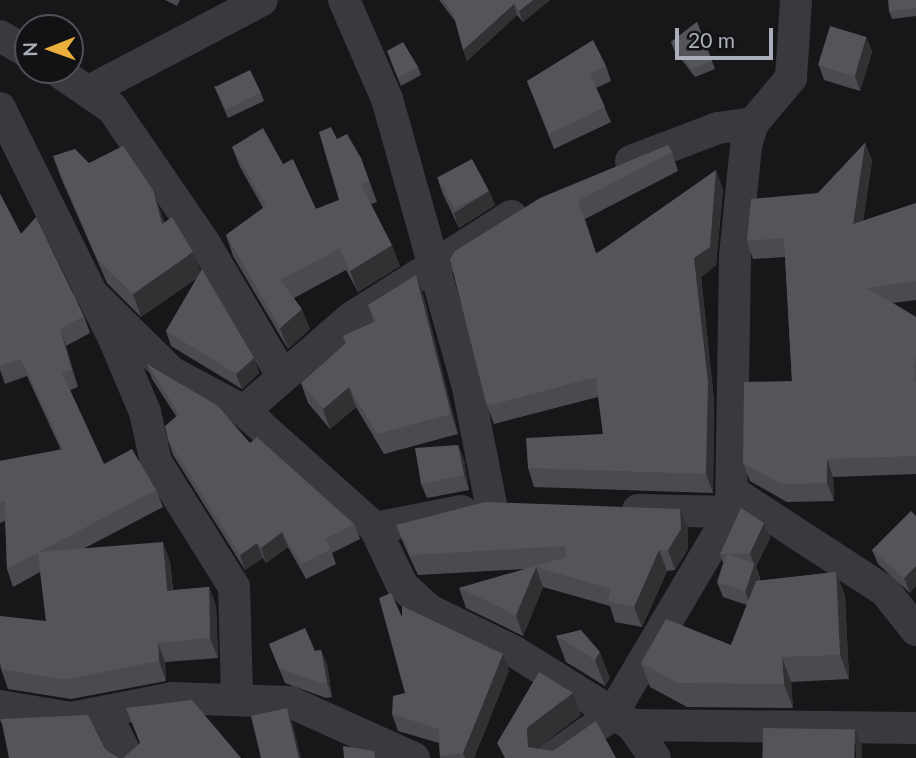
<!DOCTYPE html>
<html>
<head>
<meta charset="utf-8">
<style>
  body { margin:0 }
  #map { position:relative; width:916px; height:758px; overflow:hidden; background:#171719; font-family:Lato,sans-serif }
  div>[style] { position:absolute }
  .street>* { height:32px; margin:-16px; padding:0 16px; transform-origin:16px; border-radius:16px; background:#393a3e }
  .wall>* { inset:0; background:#494b4e }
  .shaded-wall>* { inset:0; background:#313134 }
  .building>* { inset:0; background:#54555a; transform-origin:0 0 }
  span { translate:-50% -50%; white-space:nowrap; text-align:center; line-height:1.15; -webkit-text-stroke:5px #121214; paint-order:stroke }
  .north { position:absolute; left:14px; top:14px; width:70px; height:70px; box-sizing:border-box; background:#121214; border:2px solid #4f5156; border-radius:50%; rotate:269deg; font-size:19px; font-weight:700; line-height:28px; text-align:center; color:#aaafb9 }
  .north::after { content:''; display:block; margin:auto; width:24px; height:32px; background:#ebaf3e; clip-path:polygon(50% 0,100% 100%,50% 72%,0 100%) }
  .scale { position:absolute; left:675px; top:28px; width:98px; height:32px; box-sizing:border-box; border:4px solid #aaafb9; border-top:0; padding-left:9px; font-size:21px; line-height:24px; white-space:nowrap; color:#aaafb9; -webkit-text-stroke:5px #121214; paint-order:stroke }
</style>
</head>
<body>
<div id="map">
  <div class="street">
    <i style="left:344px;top:0;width:108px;rotate:66.5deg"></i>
    <i style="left:387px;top:99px;width:295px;rotate:74.3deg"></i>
    <i style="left:467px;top:383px;width:123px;rotate:78.8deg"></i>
    <i style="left:0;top:36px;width:32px;rotate:30deg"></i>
    <i style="left:56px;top:70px;width:68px;rotate:34.2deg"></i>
    <i style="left:112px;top:108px;width:165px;rotate:55.6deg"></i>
    <i style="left:205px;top:244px;width:154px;rotate:59.6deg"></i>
    <i style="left:89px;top:91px;width:195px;rotate:-27.7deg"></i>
    <i style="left:0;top:108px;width:260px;rotate:63.7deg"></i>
    <i style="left:115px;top:341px;width:77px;rotate:67.1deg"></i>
    <i style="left:145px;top:412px;width:51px;rotate:77.6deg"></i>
    <i style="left:156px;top:462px;width:147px;rotate:58deg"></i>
    <i style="left:234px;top:587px;width:110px;rotate:88.4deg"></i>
    <i style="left:631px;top:161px;width:93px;rotate:-20.8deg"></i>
    <i style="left:718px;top:128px;width:35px;rotate:-8deg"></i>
    <i style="left:89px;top:291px;width:115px;rotate:44.6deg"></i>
    <i style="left:171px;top:372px;width:83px;rotate:28.1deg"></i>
    <i style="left:244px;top:411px;width:176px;rotate:41.8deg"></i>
    <i style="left:375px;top:528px;width:63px;rotate:64.7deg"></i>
    <i style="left:402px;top:585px;width:37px;rotate:43deg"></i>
    <i style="left:429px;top:610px;width:96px;rotate:26deg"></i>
    <i style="left:515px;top:652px;width:138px;rotate:32deg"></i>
    <i style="left:632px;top:725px;width:40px;rotate:55.1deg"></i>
    <i style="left:244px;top:411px;width:142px;rotate:-41deg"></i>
    <i style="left:351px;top:318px;width:190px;rotate:-32.5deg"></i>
    <i style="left:736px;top:494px;width:178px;rotate:33.1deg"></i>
    <i style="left:885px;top:591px;width:50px;rotate:51.5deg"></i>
    <i style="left:638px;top:510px;width:93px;rotate:1.2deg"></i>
    <i style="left:375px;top:528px;width:88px;rotate:-11.2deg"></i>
    <i style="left:0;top:706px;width:72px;rotate:9.6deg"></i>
    <i style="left:71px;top:718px;width:104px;rotate:-11.1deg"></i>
    <i style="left:173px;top:698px;width:117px;rotate:2deg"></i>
    <i style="left:290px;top:702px;width:136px;rotate:24.3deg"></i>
    <i style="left:106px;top:714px;width:49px;rotate:63.4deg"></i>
    <i style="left:632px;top:725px;width:284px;rotate:0.6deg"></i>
    <i style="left:551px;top:758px;width:73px;rotate:-35deg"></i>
    <i style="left:611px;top:716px;width:237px;rotate:-59.5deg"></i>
    <i style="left:731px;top:512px;width:256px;rotate:-89.1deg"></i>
    <i style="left:735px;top:256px;width:112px;rotate:-84.3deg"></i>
    <i style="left:746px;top:145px;width:23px;rotate:-72deg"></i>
    <i style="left:753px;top:123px;width:59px;rotate:-49.8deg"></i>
    <i style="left:791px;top:78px;width:78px;rotate:-86.3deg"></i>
  </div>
  <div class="wall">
    <i style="clip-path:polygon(165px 0,180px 0,177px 6px)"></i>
    <i style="clip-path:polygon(439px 0,550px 0,523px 22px,517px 15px,467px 61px,456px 22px)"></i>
    <i style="clip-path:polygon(916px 0,916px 16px,892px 19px,889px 11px)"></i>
    <i style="clip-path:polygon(697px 22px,715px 69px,695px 77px,674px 50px,671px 42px)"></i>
    <i style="clip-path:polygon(866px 37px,872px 52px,860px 91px,824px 80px,819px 65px)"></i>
    <i style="clip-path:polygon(390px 59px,418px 67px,421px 75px,401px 86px)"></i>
    <i style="clip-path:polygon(606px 66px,611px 81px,596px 88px,611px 122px,554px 149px,527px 81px)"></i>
    <i style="clip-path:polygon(214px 86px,261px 93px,264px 101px,228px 118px)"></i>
    <i style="clip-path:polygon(337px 139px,361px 158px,377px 202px,371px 204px,400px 266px,358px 292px,346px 270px,294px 298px,310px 329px,288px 349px,233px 256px,226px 235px,263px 208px,240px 167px,232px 147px,283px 164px,316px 209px,339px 200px)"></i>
    <i style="clip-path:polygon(865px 143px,872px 161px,863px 221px,916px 203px,916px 300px,893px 303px,916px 317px,916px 474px,833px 477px,834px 501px,787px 502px,750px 481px,743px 463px,792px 381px,785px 257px,753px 259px,747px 241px,818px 193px)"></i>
    <i style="clip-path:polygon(672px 152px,678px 171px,585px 219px,596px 253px,723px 189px,716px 265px,701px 277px,714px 401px,713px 493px,534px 487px,528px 468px,603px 434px,598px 397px,494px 424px,487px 406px,450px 259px)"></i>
    <i style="clip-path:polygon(53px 156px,89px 163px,153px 190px,164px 222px,200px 271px,254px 358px,259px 373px,242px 389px,171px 346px,166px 331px,197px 278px,141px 317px,107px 283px,61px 178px)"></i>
    <i style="clip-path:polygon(437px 177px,489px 191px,495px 205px,459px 228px,442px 192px)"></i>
    <i style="clip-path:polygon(0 194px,21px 234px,84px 316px,90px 333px,66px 346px,78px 387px,70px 390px,104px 464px,156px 490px,163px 507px,85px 548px,170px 561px,173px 590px,209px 587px,216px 606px,218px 658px,165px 662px,166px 681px,71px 699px,8px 689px,1px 669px,46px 621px,40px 572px,13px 587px,7px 569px,5px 521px,0 523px,0 461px,61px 450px,27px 376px,5px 384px,0 370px)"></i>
    <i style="clip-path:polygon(423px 294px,458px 434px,384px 454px,356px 407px,330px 429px,308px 403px,301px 383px,346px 344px,343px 336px,374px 322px,368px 305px)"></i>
    <i style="clip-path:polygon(147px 364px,354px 524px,360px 539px,332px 553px,336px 564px,306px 579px,288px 547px,266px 563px,263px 558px,245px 570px,173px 455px,168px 440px,176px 416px,152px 379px)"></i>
    <i style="clip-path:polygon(458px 445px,464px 460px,469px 490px,427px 498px,421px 484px)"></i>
    <i style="clip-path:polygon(916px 516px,916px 586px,910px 593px,878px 564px,872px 550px)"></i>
    <i style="clip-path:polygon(764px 523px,770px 538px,756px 566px,760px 578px,760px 581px,836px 572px,845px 596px,849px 679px,791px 682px,793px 708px,687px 707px,650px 687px,641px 663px,731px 645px,747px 605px,723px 597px,717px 582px,723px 563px,720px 554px)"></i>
    <i style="clip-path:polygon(396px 525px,688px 529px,688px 549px,675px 570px,667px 571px,642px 627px,615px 622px,610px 606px,543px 587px,523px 636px,466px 608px,459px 588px,525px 569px,418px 575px,404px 545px)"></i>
    <i style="clip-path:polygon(402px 617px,509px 670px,474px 758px,440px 758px,439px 743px,398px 731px,392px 714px,405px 693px)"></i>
    <i style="clip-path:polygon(581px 630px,610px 678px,605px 686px,566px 662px,556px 636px)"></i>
    <i style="clip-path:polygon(269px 644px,315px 651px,321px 650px,327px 665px,332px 697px,326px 698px,285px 683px)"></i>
  </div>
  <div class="shaded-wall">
    <i style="clip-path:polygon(533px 0,550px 0,523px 22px,519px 11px)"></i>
    <i style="clip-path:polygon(514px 4px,517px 15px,467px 61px,463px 50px)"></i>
    <i style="clip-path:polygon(866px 37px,872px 52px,860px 91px,855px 76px)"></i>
    <i style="clip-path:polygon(865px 143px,872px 161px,860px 242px,853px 224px)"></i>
    <i style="clip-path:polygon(716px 170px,723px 189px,716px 265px,701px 277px,714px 401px,713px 493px,706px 474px,694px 258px)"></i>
    <i style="clip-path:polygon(153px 190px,161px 213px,170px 246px,162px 224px)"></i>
    <i style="clip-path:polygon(489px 191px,495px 205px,459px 228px,454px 213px)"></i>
    <i style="clip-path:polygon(392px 245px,400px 266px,358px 292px,350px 271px)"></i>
    <i style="clip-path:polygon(193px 252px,202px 274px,141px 317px,133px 294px)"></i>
    <i style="clip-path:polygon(416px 275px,423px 294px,458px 434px,451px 414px)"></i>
    <i style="clip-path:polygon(302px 309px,310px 329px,288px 349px,280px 328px)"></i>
    <i style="clip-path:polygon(60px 329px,66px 346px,78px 387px,72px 370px)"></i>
    <i style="clip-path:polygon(254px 358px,259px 373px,242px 389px,236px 374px)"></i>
    <i style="clip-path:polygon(349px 387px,356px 407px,330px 429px,323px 409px)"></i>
    <i style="clip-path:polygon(458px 445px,464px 460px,469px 490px,464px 475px)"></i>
    <i style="clip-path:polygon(827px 459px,833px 477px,834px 501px,827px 483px)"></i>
    <i style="clip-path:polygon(680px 509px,688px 529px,688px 549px,675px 570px,668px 550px)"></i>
    <i style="clip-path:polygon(764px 523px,770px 538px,756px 566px,760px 578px,751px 606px,745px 591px,754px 565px,750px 553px)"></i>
    <i style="clip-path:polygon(282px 532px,288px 547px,266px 563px,261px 548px)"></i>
    <i style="clip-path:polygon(163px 542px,170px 561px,174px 610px,167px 591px)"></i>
    <i style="clip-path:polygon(257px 543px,263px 558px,245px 570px,240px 555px)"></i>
    <i style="clip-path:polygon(659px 550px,667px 571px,642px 627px,634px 607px)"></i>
    <i style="clip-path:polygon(916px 566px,916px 586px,910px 593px,904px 578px)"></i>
    <i style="clip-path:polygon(536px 567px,543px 587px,523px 636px,516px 615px)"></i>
    <i style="clip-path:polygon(836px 572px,845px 596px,849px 679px,840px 655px)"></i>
    <i style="clip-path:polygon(209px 587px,216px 606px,218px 658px,210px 638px)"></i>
    <i style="clip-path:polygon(158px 643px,165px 662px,166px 681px,159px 661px)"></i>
    <i style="clip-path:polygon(321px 650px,327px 665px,332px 697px,327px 682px)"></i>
    <i style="clip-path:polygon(600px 652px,610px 678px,605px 686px,595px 660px)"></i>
    <i style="clip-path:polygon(503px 654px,509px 670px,474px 758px,465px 758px,463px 753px)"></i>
    <i style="clip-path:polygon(782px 657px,791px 682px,793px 708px,784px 684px)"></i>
    <i style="clip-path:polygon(573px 693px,581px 715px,535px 750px,528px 747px,527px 728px)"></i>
    <i style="clip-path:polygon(287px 708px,293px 725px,301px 758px,299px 758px)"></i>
    <i style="clip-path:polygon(855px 729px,862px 746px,862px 758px,856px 758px)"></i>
  </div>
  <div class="building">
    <i style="clip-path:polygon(443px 0,533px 0,519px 11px,514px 4px,463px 50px,453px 13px)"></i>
    <i style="clip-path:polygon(888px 0,916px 0,916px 8px,889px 11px)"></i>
    <i style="clip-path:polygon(697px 22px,712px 61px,692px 69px,671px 42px)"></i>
    <i style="left:830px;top:26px;width:38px;height:41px;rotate:17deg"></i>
    <i style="clip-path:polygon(593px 40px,606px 66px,590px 74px,605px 107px,549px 134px,527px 81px)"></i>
    <i style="clip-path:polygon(403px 42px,418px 67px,398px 78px,387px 51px)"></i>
    <i style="left:250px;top:70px;width:25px;height:39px;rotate:64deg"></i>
    <i style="clip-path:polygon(331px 127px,337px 139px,347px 134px,361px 158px,369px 181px,361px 185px,392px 245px,350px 271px,339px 249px,280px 280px,302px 309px,280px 328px,226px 235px,266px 206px,232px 147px,263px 128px,283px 164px,293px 159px,316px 209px,339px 200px,319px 132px)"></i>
    <i style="clip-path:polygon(865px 143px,853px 224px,916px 203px,916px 281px,867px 288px,916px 317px,916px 354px,914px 381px,916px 381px,916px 456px,827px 459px,827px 483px,781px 484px,743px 463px,744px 382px,792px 381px,784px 238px,747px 241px,751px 199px,818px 193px)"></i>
    <i style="clip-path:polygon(668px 145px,672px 152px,578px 201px,596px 254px,716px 170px,710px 247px,694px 258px,708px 382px,706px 474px,528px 468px,526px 438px,603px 434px,596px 377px,487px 406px,450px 259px,455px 251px,540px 198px)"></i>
    <i style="clip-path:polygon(123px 146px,153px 190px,162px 224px,172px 217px,193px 252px,133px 294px,98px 260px,53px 156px,75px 149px,89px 163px)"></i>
    <i style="left:472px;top:159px;width:36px;height:39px;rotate:62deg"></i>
    <i style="clip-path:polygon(0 194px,21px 234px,36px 217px,84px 316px,60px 329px,72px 370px,62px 373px,104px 464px,132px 449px,156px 490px,7px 569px,5px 501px,0 503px,0 461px,63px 449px,21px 359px,0 366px)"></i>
    <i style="clip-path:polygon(202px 269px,254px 358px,236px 374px,166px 331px)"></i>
    <i style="clip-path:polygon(416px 275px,451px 414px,377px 434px,349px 387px,323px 409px,301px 383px,346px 343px,343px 336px,376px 321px,368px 305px)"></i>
    <i style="clip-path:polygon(147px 364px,218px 406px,250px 443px,257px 437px,354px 524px,325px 539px,331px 549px,301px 564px,282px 532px,261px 548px,257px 543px,240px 555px,168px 440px,165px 426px,179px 414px)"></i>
    <i style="clip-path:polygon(458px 445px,464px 475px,421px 484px,415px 448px)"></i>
    <i style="clip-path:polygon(485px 502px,680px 509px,681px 529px,668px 550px,659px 550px,634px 607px,608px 601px,611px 589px,536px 567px,516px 615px,459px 588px,567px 557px,565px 546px,411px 555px,396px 525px)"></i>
    <i style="clip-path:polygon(741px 508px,764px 523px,750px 553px,720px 554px)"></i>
    <i style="clip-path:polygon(911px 511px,916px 516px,916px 566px,904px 578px,872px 550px)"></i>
    <i style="clip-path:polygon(163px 542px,167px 591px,209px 587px,210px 638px,158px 643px,159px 661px,64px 680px,1px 669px,0 663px,0 616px,46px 621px,38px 552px)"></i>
    <i style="left:727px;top:554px;width:29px;height:30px;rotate:18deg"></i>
    <i style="clip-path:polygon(836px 572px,840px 655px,782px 657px,784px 684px,678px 683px,641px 663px,666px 619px,731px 645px,756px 581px)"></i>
    <i style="clip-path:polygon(391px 593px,402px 617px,402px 606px,503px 654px,463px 753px,440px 756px,439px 729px,392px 714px,393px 696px,405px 693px,379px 598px)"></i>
    <i style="clip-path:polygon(305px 628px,315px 651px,321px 650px,327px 682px,321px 683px,279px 668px,269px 644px)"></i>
    <i style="clip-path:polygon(581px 630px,600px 652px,595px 660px,556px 636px)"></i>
    <i style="clip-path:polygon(539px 672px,573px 693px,527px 728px,528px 747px,553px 751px,596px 721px,616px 758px,505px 758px,497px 743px)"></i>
    <i style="clip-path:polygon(192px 700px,241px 758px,123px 758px,140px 743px,126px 708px)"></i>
    <i style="clip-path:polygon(287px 708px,299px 758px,261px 758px,251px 716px)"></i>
    <i style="clip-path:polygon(88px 715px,106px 750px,119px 758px,9px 758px,1px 719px)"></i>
    <i style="left:763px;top:728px;width:92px;height:30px;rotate:1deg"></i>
    <i style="clip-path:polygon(343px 746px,374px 751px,375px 758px,344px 758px)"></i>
  </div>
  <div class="north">N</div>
  <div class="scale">20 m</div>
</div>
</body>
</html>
